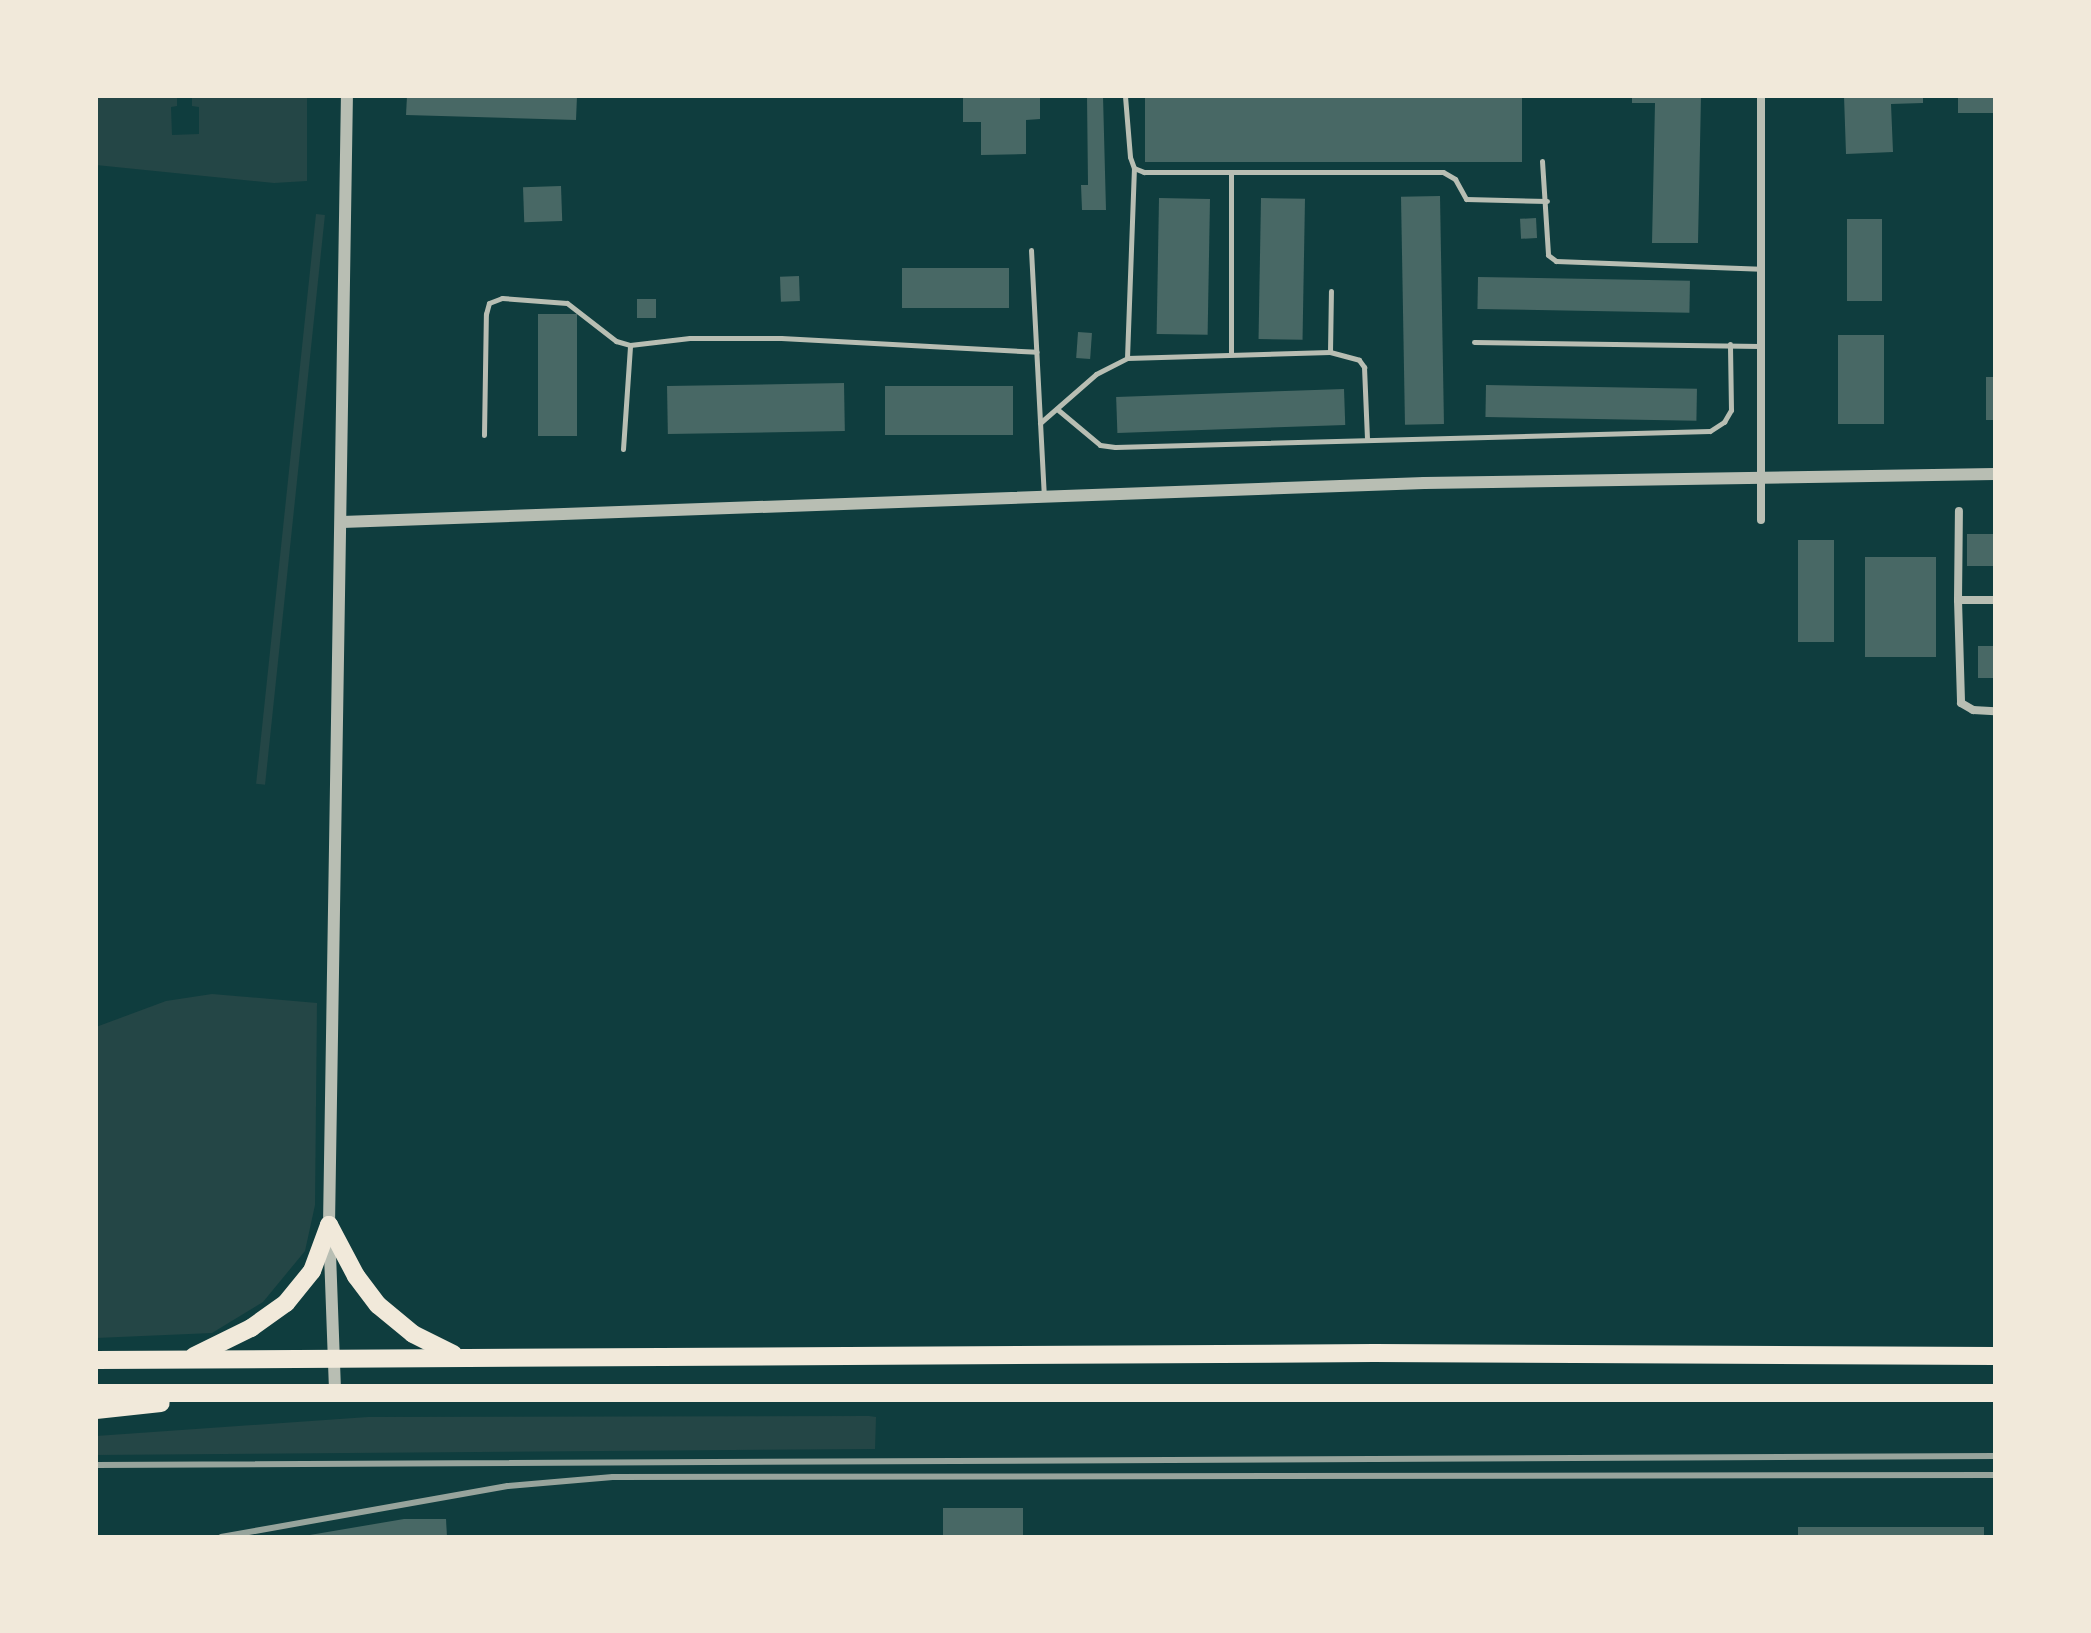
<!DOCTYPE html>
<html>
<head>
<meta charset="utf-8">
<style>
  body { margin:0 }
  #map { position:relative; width:2091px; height:1633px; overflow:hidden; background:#0f3d3e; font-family:"Times New Roman",serif }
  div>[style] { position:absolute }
  .green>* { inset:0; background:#244646; transform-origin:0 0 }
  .building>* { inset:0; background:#486865; transform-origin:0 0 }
  .service>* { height:5px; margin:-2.5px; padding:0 2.5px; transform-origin:2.5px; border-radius:2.5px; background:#b8beb3 }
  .minor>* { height:8px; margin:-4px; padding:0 4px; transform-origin:4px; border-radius:4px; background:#b8beb3 }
  .tertiary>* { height:12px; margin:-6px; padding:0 6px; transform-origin:6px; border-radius:6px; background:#b8beb3 }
  .trunk>* { height:18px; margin:-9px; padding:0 9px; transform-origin:9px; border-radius:9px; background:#f1e9da }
  .rail>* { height:6px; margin:-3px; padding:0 3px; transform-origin:3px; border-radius:3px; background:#97a49c }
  span { translate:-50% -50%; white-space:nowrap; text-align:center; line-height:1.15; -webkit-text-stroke:8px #f1e9da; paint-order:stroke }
  .frame { position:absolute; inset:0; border:98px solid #f1e9da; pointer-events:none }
</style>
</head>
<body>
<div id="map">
  <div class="green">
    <i style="clip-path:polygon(96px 96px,177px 96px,177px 106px,171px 107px,172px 135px,199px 134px,199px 107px,192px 106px,192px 96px,307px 96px,307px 181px,274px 183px,96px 165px)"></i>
    <i style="left:316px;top:214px;width:9px;height:573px;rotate:6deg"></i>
    <i style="clip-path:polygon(212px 994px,317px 1003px,315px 1205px,305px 1251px,263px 1302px,212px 1333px,96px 1338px,96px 1027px,166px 1001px)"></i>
    <i style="clip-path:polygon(368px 1417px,869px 1416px,876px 1417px,875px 1449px,96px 1455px,96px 1436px)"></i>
  </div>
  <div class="building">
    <i style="clip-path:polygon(407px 96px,577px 96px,576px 120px,406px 115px)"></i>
    <i style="clip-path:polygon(963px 96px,1040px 96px,1040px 119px,1026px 120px,1026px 154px,981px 155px,981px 122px,963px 122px)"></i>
    <i style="clip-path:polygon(1087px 96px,1103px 96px,1106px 210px,1082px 210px,1081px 185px,1088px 185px)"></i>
    <i style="left:1145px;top:96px;width:377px;height:66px"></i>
    <i style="clip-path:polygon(1632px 96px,1701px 96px,1698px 243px,1652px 243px,1655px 103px,1632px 103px)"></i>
    <i style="clip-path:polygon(1844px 96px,1923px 96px,1923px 103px,1891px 104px,1893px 152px,1846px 154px)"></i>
    <i style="left:1958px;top:96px;width:37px;height:17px"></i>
    <i style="left:561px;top:186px;width:35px;height:38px;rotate:88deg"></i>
    <i style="left:1440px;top:196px;width:228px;height:39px;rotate:89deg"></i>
    <i style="left:1159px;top:198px;width:51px;height:136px;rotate:1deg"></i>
    <i style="left:1261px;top:198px;width:44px;height:141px;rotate:1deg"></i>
    <i style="left:1536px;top:218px;width:20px;height:16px;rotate:87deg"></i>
    <i style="left:1847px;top:219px;width:35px;height:82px"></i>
    <i style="left:902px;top:268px;width:107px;height:40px"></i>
    <i style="left:799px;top:276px;width:25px;height:19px;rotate:88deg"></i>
    <i style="left:1478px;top:277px;width:212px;height:32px;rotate:1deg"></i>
    <i style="left:637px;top:299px;width:19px;height:19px"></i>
    <i style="left:538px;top:314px;width:39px;height:122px"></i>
    <i style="left:1078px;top:332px;width:14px;height:26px;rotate:4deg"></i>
    <i style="left:1838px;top:335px;width:46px;height:89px"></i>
    <i style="left:1995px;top:377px;width:43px;height:9px;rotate:90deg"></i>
    <i style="left:844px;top:383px;width:48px;height:177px;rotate:89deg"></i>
    <i style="left:1486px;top:385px;width:211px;height:32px;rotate:1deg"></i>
    <i style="left:1013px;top:386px;width:49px;height:128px;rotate:90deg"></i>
    <i style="left:1344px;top:389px;width:36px;height:228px;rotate:88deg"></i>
    <i style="left:1967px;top:534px;width:28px;height:32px"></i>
    <i style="left:1798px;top:540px;width:36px;height:102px"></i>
    <i style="left:1865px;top:557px;width:71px;height:100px"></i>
    <i style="left:1995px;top:646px;width:32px;height:17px;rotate:90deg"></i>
    <i style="left:943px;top:1508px;width:80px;height:29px"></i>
    <i style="clip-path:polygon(404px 1519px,446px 1519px,447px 1537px,298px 1537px)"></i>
    <i style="left:1798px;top:1527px;width:186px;height:10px"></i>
  </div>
  <div class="service">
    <i style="left:1125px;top:96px;width:61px;rotate:85.3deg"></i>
    <i style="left:1130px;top:157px;width:12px;rotate:70deg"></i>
    <i style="left:1134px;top:168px;width:11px;rotate:22deg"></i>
    <i style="left:1144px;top:172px;width:299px"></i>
    <i style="left:1443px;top:172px;width:14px;rotate:30deg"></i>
    <i style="left:1455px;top:179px;width:23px;rotate:61deg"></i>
    <i style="left:1466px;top:199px;width:81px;rotate:1.4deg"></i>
    <i style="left:1542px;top:161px;width:94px;rotate:86.3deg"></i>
    <i style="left:1548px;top:255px;width:10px;rotate:37deg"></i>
    <i style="left:1556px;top:261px;width:204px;rotate:2.2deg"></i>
    <i style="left:1231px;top:174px;width:179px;rotate:90deg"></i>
    <i style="left:1031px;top:250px;width:248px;rotate:87deg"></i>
    <i style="left:1474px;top:342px;width:286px;rotate:0.8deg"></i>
    <i style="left:1330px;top:352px;width:61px;rotate:-89.1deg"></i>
    <i style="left:1127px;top:358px;width:190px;rotate:-87.9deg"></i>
    <i style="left:1057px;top:409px;width:56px;rotate:39.9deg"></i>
    <i style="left:1100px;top:445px;width:15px;rotate:8deg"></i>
    <i style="left:1115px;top:447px;width:595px;rotate:-1.54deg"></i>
    <i style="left:1710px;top:431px;width:17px;rotate:-33deg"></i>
    <i style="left:1724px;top:422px;width:14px;rotate:-60deg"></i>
    <i style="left:1731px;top:410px;width:66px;rotate:-90.9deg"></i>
    <i style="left:1040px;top:423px;width:74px;rotate:-41.2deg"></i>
    <i style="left:1096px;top:374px;width:35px;rotate:-27deg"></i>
    <i style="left:1127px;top:358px;width:203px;rotate:-1.7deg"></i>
    <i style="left:1330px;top:352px;width:30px;rotate:15deg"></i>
    <i style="left:1359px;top:360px;width:9px;rotate:54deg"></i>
    <i style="left:1364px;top:367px;width:71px;rotate:87.6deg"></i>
    <i style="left:484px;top:435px;width:121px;rotate:-89.1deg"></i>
    <i style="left:486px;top:314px;width:11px;rotate:-75deg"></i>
    <i style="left:489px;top:303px;width:14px;rotate:-21deg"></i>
    <i style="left:502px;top:298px;width:65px;rotate:4.4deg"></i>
    <i style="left:567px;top:303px;width:62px;rotate:37.8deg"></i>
    <i style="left:616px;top:341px;width:15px;rotate:16deg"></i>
    <i style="left:630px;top:345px;width:60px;rotate:-6.7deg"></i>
    <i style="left:690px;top:338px;width:91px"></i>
    <i style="left:781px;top:338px;width:256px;rotate:3.1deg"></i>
    <i style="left:623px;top:449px;width:104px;rotate:-86.1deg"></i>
  </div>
  <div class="minor">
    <i style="left:1761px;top:520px;width:424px;rotate:-90deg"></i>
    <i style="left:1958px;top:600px;width:89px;rotate:-89.4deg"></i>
    <i style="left:1995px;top:600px;width:37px;rotate:180deg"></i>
    <i style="left:1958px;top:600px;width:103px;rotate:88.3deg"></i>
    <i style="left:1961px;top:703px;width:14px;rotate:30deg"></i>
    <i style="left:1973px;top:710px;width:22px;rotate:3deg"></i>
  </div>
  <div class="tertiary">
    <i style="left:342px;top:522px;width:1083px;rotate:-2.06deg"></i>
    <i style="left:1424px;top:483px;width:571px;rotate:-0.9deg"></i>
    <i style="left:335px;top:1390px;width:165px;rotate:-92.1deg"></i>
    <i style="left:329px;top:1225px;width:1129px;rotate:-89.09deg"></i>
  </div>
  <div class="trunk">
    <i style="left:329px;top:1225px;width:58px;rotate:62.1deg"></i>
    <i style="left:356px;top:1276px;width:36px;rotate:53deg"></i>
    <i style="left:378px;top:1305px;width:45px;rotate:39.6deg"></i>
    <i style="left:413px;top:1334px;width:45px;rotate:26.6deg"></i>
    <i style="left:194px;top:1356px;width:64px;rotate:-26.2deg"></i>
    <i style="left:251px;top:1328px;width:43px;rotate:-35.5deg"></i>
    <i style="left:286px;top:1303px;width:41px;rotate:-50.9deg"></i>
    <i style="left:312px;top:1271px;width:49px;rotate:-69.7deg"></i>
    <i style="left:96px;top:1360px;width:1278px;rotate:-0.31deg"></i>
    <i style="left:1374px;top:1353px;width:621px;rotate:0.28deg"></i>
    <i style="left:96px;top:1393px;width:1899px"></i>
    <i style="left:96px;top:1410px;width:65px;rotate:-6.1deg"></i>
  </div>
  <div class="rail">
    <i style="left:96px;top:1465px;width:1899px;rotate:-0.27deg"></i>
    <i style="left:221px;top:1537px;width:291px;rotate:-10.1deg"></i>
    <i style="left:508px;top:1486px;width:105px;rotate:-4.9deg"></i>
    <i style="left:613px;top:1477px;width:1382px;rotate:-0.08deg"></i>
  </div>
  <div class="frame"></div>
</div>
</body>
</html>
